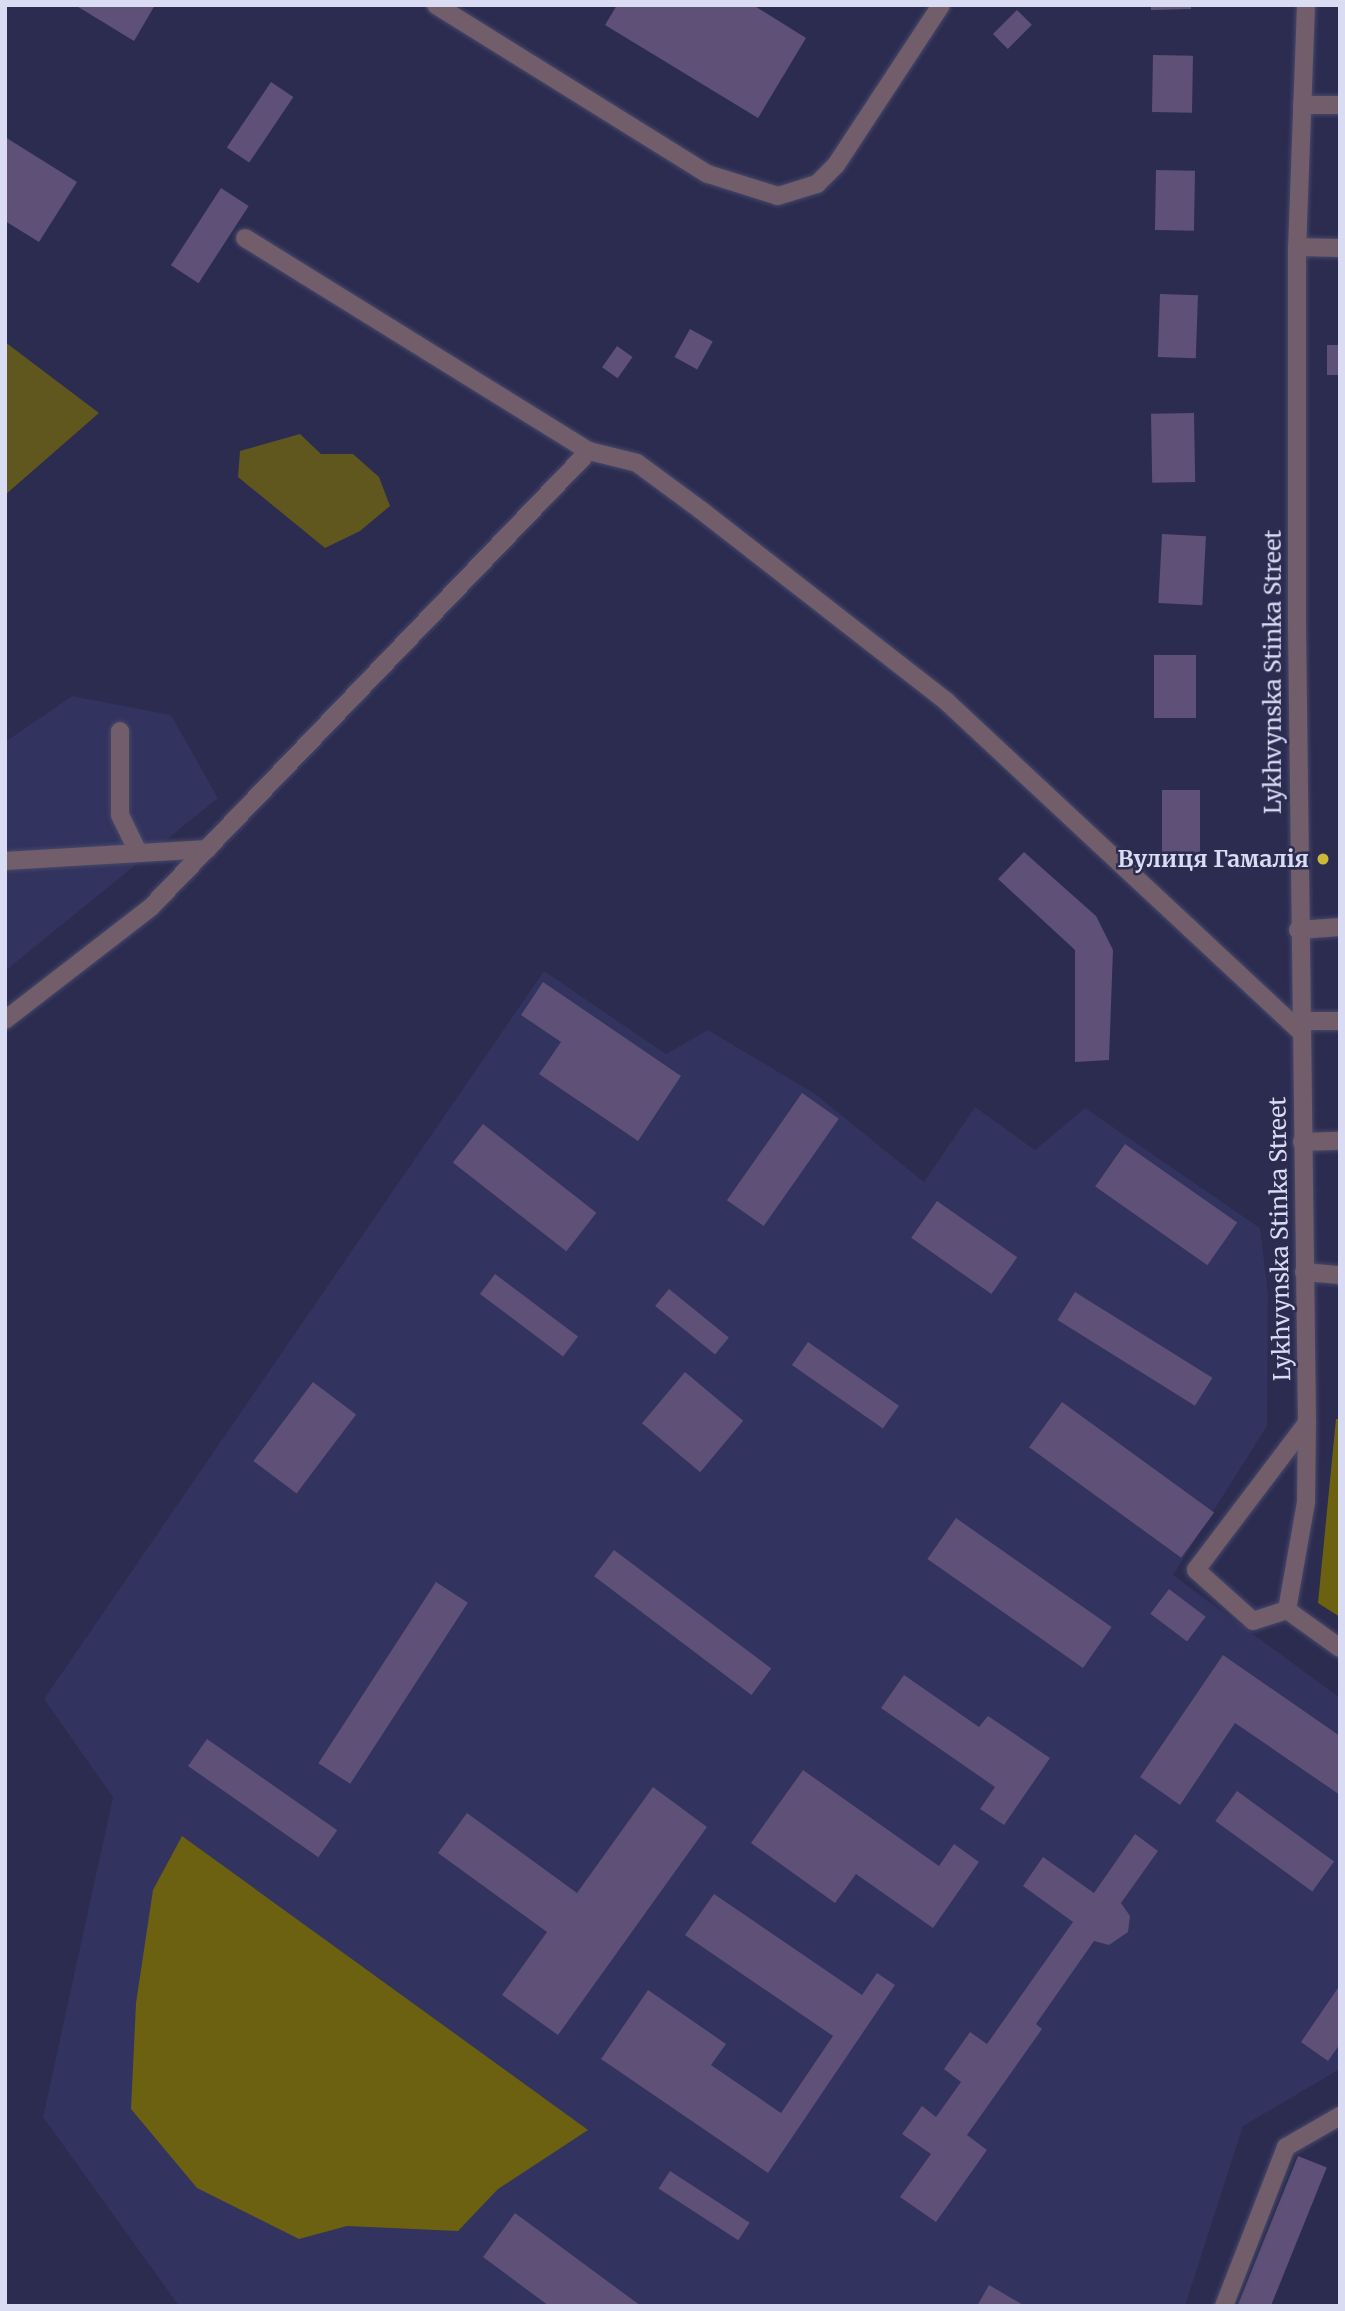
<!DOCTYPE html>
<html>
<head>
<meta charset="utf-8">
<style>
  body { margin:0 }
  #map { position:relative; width:1345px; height:2311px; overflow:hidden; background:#2b2c50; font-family:Merriweather,serif }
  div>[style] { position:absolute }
  .built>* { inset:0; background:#32335e }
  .green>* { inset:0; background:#5f571e }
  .forest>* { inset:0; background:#6c6110 }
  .building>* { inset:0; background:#5f5077; transform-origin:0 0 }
  .roads { filter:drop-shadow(0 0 2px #47486a) drop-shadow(0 0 2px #47486a) }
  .minor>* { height:18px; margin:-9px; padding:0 9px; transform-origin:9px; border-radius:9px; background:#715e6a }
  .dots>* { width:19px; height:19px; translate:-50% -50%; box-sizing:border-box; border:4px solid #2b2c50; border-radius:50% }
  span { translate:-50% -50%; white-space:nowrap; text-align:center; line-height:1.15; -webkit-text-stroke:5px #2b2c50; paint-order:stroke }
  .street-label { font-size:23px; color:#d9dcf3 }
  .poi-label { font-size:23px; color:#d9dcf3; font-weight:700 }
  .right { translate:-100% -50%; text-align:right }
  .frame { position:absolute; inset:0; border:7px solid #d9dcf3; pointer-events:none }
</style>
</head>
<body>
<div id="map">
  <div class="built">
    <i style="clip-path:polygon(72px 696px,171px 715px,218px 798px,5px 971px,5px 742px)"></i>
    <i style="clip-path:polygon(544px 971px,666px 1054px,708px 1030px,815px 1094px,924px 1182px,975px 1107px,1035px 1150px,1085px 1108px,1260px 1228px,1268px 1294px,1267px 1426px,1173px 1575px,1340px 1698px,1340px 2069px,1243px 2126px,1185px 2306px,179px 2306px,43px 2117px,113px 1797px,44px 1699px)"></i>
  </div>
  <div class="green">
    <i style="clip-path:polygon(5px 342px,99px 413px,5px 495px)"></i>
    <i style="clip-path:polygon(300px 434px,321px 454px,353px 454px,379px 477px,390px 506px,360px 531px,325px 548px,238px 477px,240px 451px)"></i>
  </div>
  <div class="forest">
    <i style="clip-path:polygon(1336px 1419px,1340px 1419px,1340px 1617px,1318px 1603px)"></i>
    <i style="clip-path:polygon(182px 1836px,588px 2130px,498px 2189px,458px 2231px,347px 2226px,299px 2239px,197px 2188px,131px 2109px,136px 2003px,153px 1890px)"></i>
  </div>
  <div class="building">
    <i style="clip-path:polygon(75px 5px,155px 5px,134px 41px)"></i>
    <i style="clip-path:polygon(617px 5px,753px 5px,806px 38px,758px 118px,605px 25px)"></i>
    <i style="clip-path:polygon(1151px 5px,1191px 5px,1191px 9px,1151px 10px)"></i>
    <i style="left:1017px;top:10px;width:21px;height:34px;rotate:45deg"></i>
    <i style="left:1153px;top:55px;width:40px;height:57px;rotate:1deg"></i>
    <i style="left:271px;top:82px;width:27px;height:79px;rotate:34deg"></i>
    <i style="clip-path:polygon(5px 137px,77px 182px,39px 242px,5px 221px)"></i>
    <i style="left:1156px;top:170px;width:39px;height:60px;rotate:1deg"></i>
    <i style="left:221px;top:188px;width:33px;height:92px;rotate:33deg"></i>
    <i style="left:1160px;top:294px;width:38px;height:63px;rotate:2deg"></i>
    <i style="left:690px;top:329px;width:26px;height:32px;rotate:29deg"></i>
    <i style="left:1327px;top:345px;width:13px;height:30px"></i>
    <i style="left:617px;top:346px;width:19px;height:26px;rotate:35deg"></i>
    <i style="left:1194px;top:413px;width:69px;height:43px;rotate:89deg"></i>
    <i style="left:1162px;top:534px;width:44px;height:69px;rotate:3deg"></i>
    <i style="left:1154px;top:655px;width:42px;height:63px"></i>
    <i style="left:1162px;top:790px;width:38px;height:67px"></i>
    <i style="clip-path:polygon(1024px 852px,1096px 916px,1113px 950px,1109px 1060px,1075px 1062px,1075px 950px,998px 879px)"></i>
    <i style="clip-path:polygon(543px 982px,681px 1076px,638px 1141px,539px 1074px,561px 1042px,521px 1015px)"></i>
    <i style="left:802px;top:1093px;width:45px;height:131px;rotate:35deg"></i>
    <i style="left:483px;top:1124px;width:144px;height:49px;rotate:38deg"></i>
    <i style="left:1125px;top:1144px;width:137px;height:52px;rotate:35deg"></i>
    <i style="left:937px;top:1201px;width:98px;height:45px;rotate:35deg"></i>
    <i style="left:495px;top:1274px;width:104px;height:25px;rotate:37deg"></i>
    <i style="left:669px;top:1289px;width:77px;height:22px;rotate:39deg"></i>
    <i style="left:1075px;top:1292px;width:162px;height:33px;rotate:32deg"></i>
    <i style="left:808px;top:1342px;width:111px;height:28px;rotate:35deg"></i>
    <i style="left:685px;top:1372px;width:76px;height:67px;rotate:40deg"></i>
    <i style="left:313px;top:1382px;width:54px;height:99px;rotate:37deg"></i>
    <i style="left:1062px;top:1402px;width:188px;height:56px;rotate:36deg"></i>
    <i style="left:956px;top:1518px;width:190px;height:50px;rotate:35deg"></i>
    <i style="left:614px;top:1550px;width:197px;height:33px;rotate:37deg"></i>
    <i style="left:436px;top:1582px;width:38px;height:216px;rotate:33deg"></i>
    <i style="left:1169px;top:1589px;width:46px;height:31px;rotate:37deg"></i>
    <i style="clip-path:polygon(1223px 1655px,1340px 1736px,1340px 1795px,1235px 1723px,1180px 1805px,1140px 1777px)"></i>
    <i style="clip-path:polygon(904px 1675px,979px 1727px,988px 1716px,1050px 1758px,1004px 1825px,980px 1809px,995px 1787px,881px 1708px)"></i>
    <i style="left:207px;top:1739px;width:159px;height:33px;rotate:35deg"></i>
    <i style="clip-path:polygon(803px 1770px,939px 1866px,954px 1844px,979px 1862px,933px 1928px,856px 1874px,835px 1903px,751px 1843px)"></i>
    <i style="clip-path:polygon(653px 1787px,707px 1827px,558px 2035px,502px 1995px,547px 1932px,438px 1853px,467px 1813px,577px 1893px)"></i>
    <i style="left:1237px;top:1791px;width:120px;height:37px;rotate:36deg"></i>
    <i style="clip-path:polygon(1135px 1834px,1158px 1851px,1121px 1903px,1130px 1916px,1128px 1932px,1109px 1945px,1094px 1941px,1036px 2024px,1042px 2029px,967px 2135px,987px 2150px,936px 2222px,900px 2197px,931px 2154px,902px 2134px,922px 2106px,936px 2117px,961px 2082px,944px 2069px,970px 2032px,987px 2044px,1073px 1922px,1023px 1886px,1043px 1857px,1094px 1893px)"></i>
    <i style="clip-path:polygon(714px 1894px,862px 1995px,877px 1973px,895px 1985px,768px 2173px,601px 2059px,648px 1990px,726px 2044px,711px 2065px,781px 2113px,833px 2036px,685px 1935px)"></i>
    <i style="clip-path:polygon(1340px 1985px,1340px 2044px,1328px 2061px,1301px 2042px)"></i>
    <i style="left:1298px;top:2156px;width:31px;height:162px;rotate:22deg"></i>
    <i style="left:670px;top:2171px;width:95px;height:21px;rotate:33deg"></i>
    <i style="clip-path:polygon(515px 2213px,641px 2306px,549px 2306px,483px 2257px)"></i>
    <i style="clip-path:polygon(989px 2285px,1025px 2306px,977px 2306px)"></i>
  </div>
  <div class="roads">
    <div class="minor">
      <i style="left:436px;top:5px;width:320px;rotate:31.9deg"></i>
      <i style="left:708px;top:174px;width:73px;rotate:17.4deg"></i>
      <i style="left:778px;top:196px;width:41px;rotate:-17.1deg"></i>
      <i style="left:817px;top:184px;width:27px;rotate:-45deg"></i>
      <i style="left:836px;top:165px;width:191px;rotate:-56.7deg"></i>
      <i style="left:1306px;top:5px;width:242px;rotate:92.1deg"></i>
      <i style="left:1297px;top:247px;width:380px;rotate:90deg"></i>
      <i style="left:1297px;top:627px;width:796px;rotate:89.28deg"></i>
      <i style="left:1307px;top:1423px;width:184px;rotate:127.1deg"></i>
      <i style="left:1196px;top:1570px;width:76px;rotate:41.8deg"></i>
      <i style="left:1253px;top:1621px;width:36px;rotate:-18deg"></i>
      <i style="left:1287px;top:1610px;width:110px;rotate:-80deg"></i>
      <i style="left:1306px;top:1502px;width:79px;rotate:-89.3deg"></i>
      <i style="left:1302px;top:105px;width:38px"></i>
      <i style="left:245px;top:238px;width:405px;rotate:31.8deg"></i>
      <i style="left:589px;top:451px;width:49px;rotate:14deg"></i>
      <i style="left:637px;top:463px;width:81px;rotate:36.4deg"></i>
      <i style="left:702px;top:511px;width:309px;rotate:37.9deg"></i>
      <i style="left:946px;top:701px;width:484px;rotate:43deg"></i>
      <i style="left:1297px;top:247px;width:43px;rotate:1.3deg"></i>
      <i style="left:120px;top:731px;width:84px;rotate:90deg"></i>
      <i style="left:120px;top:815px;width:41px;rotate:64.1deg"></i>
      <i style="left:5px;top:861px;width:203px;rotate:-3.4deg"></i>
      <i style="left:1298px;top:930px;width:42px;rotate:-4.1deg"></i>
      <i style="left:5px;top:1020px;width:185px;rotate:-37.7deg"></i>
      <i style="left:151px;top:907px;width:632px;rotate:-46.15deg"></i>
      <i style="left:1299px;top:1021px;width:41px"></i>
      <i style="left:1302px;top:1142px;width:38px;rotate:-2deg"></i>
      <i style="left:1304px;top:1272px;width:36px;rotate:5deg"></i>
      <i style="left:1287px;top:1610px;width:65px;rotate:35.6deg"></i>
      <i style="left:1224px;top:2306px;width:171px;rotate:-68.7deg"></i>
      <i style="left:1286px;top:2147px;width:62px;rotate:-29.9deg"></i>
    </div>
  </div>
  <div class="dots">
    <i style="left:1323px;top:859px;background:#ccb939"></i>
  </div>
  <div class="street-label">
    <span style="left:1273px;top:672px;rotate:-90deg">Lykhvynska Stinka Street</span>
    <span style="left:1280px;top:1239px;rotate:-91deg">Lykhvynska Stinka Street</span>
  </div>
  <div class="poi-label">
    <span class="right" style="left:1309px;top:859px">Вулиця Гамалія</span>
  </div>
  <div class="frame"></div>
</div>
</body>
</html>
